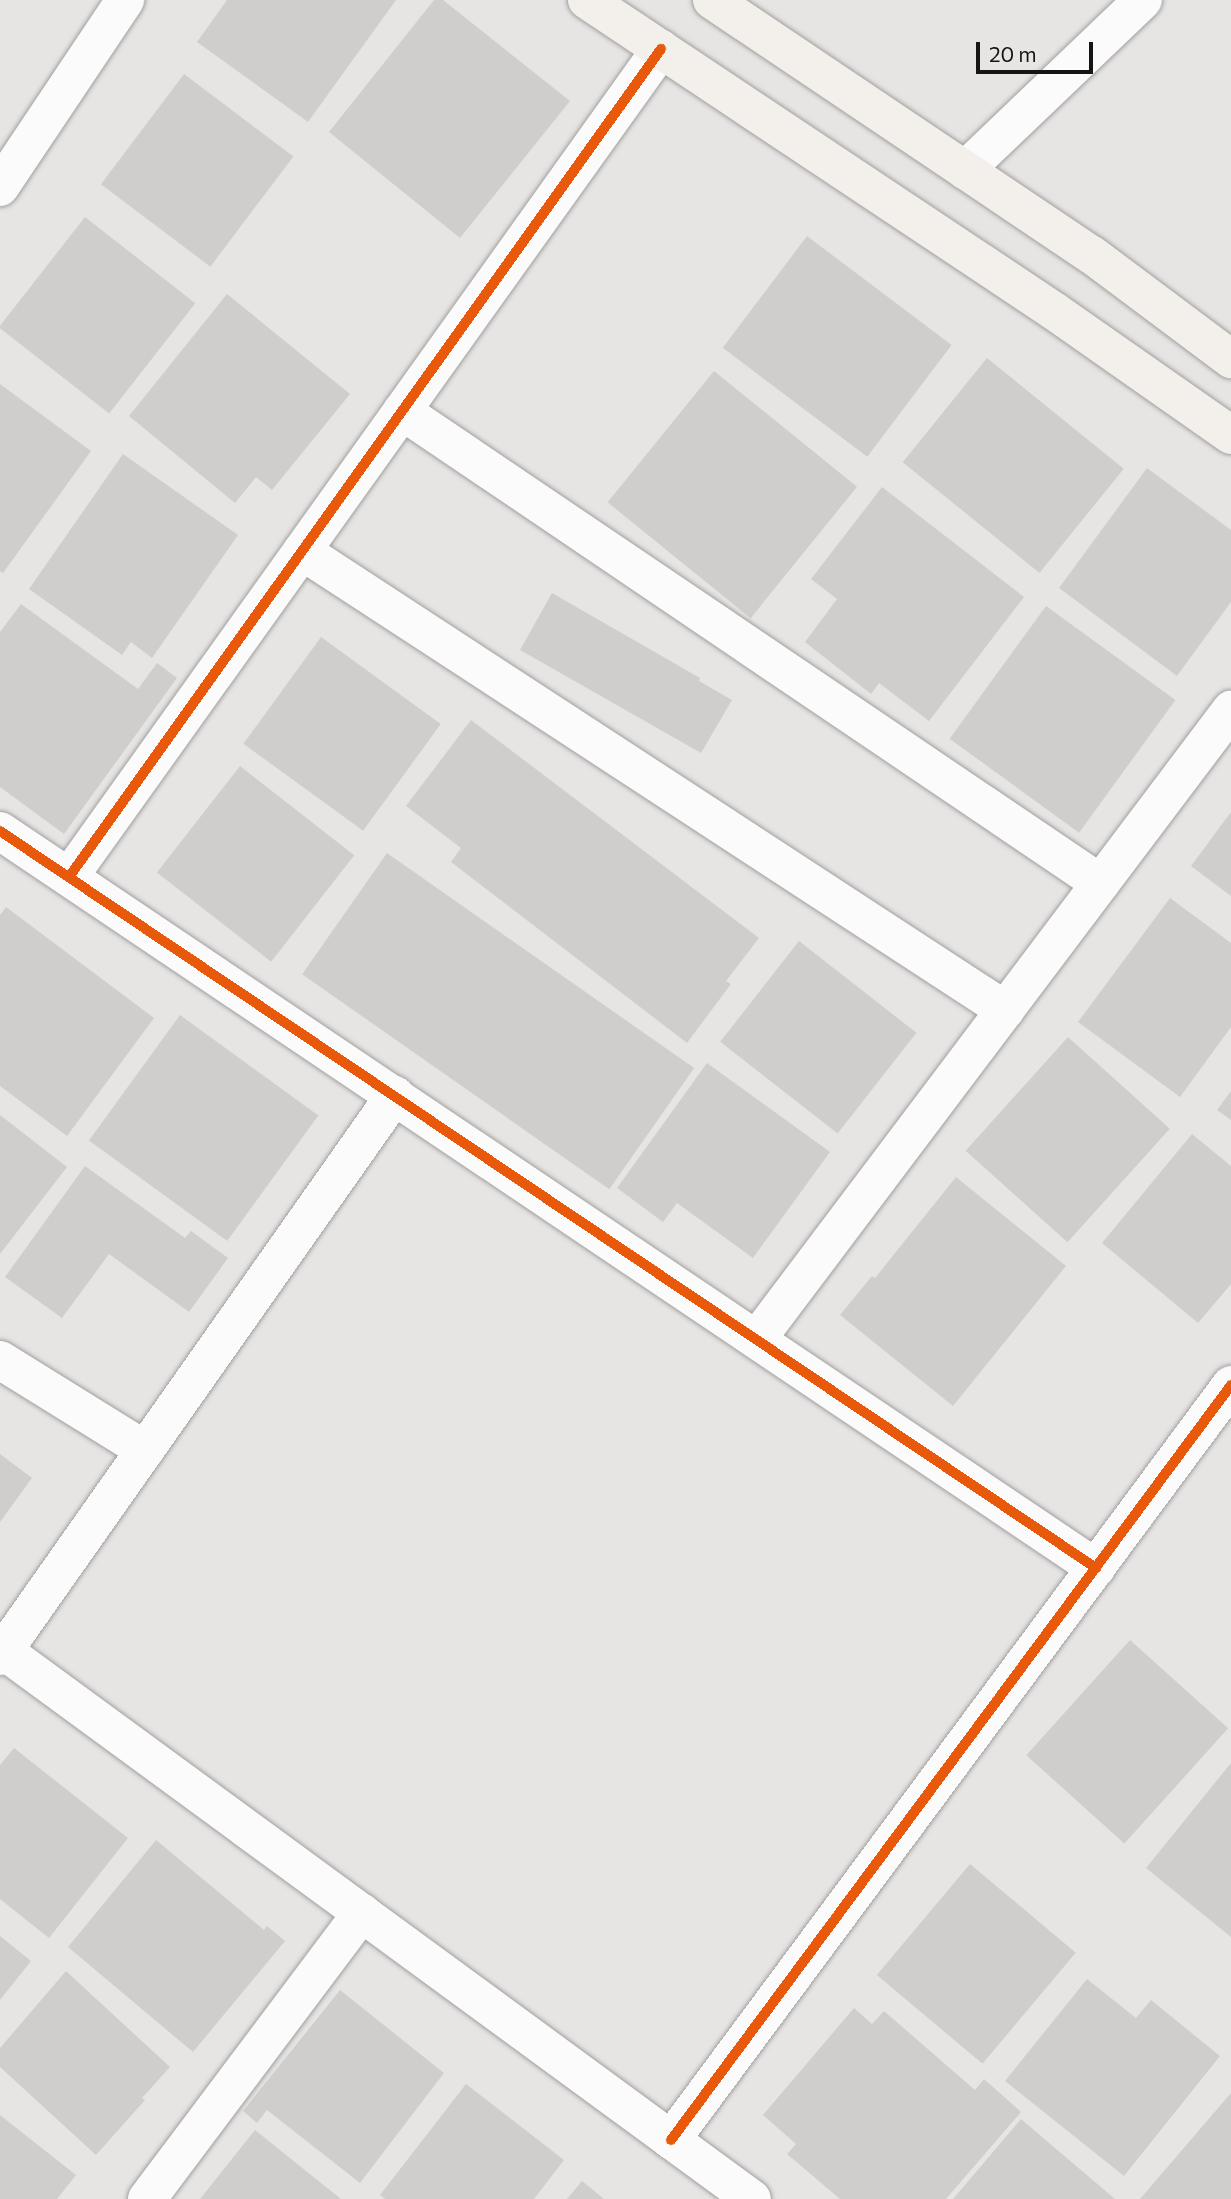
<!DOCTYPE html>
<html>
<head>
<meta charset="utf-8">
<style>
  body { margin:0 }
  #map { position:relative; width:1231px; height:2199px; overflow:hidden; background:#e7e5e4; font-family:Commissioner,sans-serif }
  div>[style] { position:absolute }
  .building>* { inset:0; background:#cfcecd; transform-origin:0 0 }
  .roads { filter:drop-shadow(0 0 2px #a19f9f) drop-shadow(0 0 2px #a19f9f) }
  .minor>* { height:38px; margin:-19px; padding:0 19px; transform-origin:19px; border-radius:19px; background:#fbfbfb }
  .major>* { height:38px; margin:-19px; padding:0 19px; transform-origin:19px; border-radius:19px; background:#f3efeb }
  .cycleway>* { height:10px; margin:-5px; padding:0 5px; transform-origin:5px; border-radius:5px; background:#e8590c }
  span { translate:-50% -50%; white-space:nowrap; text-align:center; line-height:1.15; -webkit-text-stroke:5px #e8e5e3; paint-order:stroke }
  .scale { position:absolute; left:976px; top:42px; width:117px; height:32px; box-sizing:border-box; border:4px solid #151514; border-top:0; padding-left:9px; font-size:21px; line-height:24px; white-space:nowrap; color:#151514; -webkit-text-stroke:5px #e8e5e3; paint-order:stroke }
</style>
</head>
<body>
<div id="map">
  <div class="building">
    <i style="clip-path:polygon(227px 0,396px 0,308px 122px,197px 42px)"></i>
    <i style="clip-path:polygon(434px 0,443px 0,570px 101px,460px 238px,329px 132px)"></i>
    <i style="left:184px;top:74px;width:137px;height:138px;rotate:37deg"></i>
    <i style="left:85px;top:217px;width:140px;height:140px;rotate:38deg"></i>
    <i style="left:807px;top:236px;width:181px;height:140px;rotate:37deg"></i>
    <i style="clip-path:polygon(227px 294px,350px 394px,272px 490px,256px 477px,235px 503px,129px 416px)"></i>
    <i style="left:987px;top:358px;width:176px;height:134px;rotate:39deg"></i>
    <i style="left:714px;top:371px;width:184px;height:169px;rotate:39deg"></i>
    <i style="clip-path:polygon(0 384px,91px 451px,3px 573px,0 571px)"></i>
    <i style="clip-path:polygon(123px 454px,238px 535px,152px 658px,131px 642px,122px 655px,29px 589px)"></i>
    <i style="clip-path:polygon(1147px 468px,1231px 530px,1231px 602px,1177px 676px,1059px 588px)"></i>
    <i style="clip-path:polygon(882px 487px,1024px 597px,929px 721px,879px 683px,871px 694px,805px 642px,837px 599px,811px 579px)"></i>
    <i style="clip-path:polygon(552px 593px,700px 678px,699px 681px,732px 700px,701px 753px,520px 650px)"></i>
    <i style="clip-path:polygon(21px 604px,138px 689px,157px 663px,177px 678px,64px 834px,0 787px,0 632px)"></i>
    <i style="left:1046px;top:606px;width:160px;height:164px;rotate:36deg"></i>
    <i style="left:321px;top:637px;width:148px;height:132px;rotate:36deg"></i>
    <i style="clip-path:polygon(471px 720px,759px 938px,726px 981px,731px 984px,687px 1043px,451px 862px,461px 848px,406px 806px)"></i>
    <i style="left:240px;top:766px;width:145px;height:135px;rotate:38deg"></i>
    <i style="clip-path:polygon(1231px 812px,1231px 896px,1191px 866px)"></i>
    <i style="left:387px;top:853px;width:375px;height:148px;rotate:35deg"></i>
    <i style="clip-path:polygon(1170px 898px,1231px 943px,1231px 1027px,1180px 1097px,1078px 1022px)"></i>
    <i style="clip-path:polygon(6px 907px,154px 1018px,67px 1136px,0 1086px,0 915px)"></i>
    <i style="left:799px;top:941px;width:149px;height:128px;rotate:38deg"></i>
    <i style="left:180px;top:1015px;width:171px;height:155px;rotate:36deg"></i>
    <i style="left:1068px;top:1037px;width:137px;height:153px;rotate:42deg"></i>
    <i style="clip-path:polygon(707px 1063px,830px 1152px,753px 1258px,677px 1203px,663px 1222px,617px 1188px)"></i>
    <i style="clip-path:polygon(1231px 1091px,1231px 1120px,1217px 1110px)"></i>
    <i style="clip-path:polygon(0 1115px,67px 1167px,0 1254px)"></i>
    <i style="clip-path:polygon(1192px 1134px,1231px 1166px,1231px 1284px,1198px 1323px,1102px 1243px)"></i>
    <i style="clip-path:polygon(85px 1166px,185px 1238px,191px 1231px,228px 1258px,189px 1312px,109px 1254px,62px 1318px,5px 1277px)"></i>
    <i style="clip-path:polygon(956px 1177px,1066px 1266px,953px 1406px,840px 1315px,872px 1276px,875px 1278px)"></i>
    <i style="clip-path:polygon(0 1454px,32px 1478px,0 1522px)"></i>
    <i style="left:1130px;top:1640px;width:132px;height:155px;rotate:42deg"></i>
    <i style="clip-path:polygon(14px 1748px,128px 1838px,49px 1938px,0 1899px,0 1765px)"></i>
    <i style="clip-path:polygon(1231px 1763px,1231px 1937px,1146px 1868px)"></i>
    <i style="clip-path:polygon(156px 1840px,264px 1930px,267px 1926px,285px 1941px,193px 2052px,68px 1947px)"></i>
    <i style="left:970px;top:1864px;width:138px;height:145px;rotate:40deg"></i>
    <i style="clip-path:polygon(0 1936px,31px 1961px,0 2000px)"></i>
    <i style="clip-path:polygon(66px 1971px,170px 2067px,142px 2098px,145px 2100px,96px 2155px,0 2067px,0 2048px)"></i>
    <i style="clip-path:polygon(1087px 1979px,1136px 2018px,1151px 2000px,1220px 2056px,1124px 2176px,1005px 2081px)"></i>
    <i style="clip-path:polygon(340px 1990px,444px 2073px,360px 2183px,267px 2110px,257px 2123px,243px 2111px)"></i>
    <i style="clip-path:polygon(854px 2008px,872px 2024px,884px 2011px,975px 2090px,984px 2079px,1021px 2112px,946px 2199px,840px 2199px,787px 2154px,796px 2144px,763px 2115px)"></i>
    <i style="clip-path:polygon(466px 2084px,564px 2160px,534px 2199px,385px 2199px,380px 2195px)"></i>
    <i style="clip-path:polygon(1231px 2093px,1231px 2199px,1140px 2199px)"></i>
    <i style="clip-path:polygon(0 2115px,76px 2175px,57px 2199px,0 2199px)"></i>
    <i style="clip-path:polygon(1021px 2119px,1115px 2199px,953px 2199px)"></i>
    <i style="clip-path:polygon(255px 2130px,341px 2199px,200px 2199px)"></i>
    <i style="clip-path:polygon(582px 2181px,604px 2199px,567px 2199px)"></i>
  </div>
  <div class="roads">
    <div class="minor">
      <i style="left:965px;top:170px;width:246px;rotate:-43.7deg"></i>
      <i style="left:0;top:187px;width:225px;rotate:-56.2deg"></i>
      <i style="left:402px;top:411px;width:843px;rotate:34.07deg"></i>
      <i style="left:302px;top:551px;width:840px;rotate:33.14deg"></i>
      <i style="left:0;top:831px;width:1321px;rotate:33.92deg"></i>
      <i style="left:69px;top:877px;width:1018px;rotate:-54.44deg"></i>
      <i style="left:757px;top:1339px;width:788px;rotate:-53deg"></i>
      <i style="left:0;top:1360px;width:171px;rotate:31.8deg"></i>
      <i style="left:4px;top:1651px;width:927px;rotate:36.23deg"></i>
      <i style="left:0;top:1656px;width:686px;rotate:-54.85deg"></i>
      <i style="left:671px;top:2140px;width:940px;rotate:-53.43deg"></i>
      <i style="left:147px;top:2199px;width:358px;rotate:-53.1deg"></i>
    </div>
    <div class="major">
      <i style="left:587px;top:0;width:561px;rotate:33.66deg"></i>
      <i style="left:1054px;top:311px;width:216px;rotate:35deg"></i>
      <i style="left:712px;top:0;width:458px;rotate:33.9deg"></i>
      <i style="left:1092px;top:255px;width:174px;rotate:36.8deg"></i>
    </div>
  </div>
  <div class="cycleway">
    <i style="left:0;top:831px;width:1321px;rotate:33.92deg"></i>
    <i style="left:69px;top:877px;width:1018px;rotate:-54.44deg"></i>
    <i style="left:671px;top:2140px;width:940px;rotate:-53.43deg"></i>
  </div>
  <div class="scale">20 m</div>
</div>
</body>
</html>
